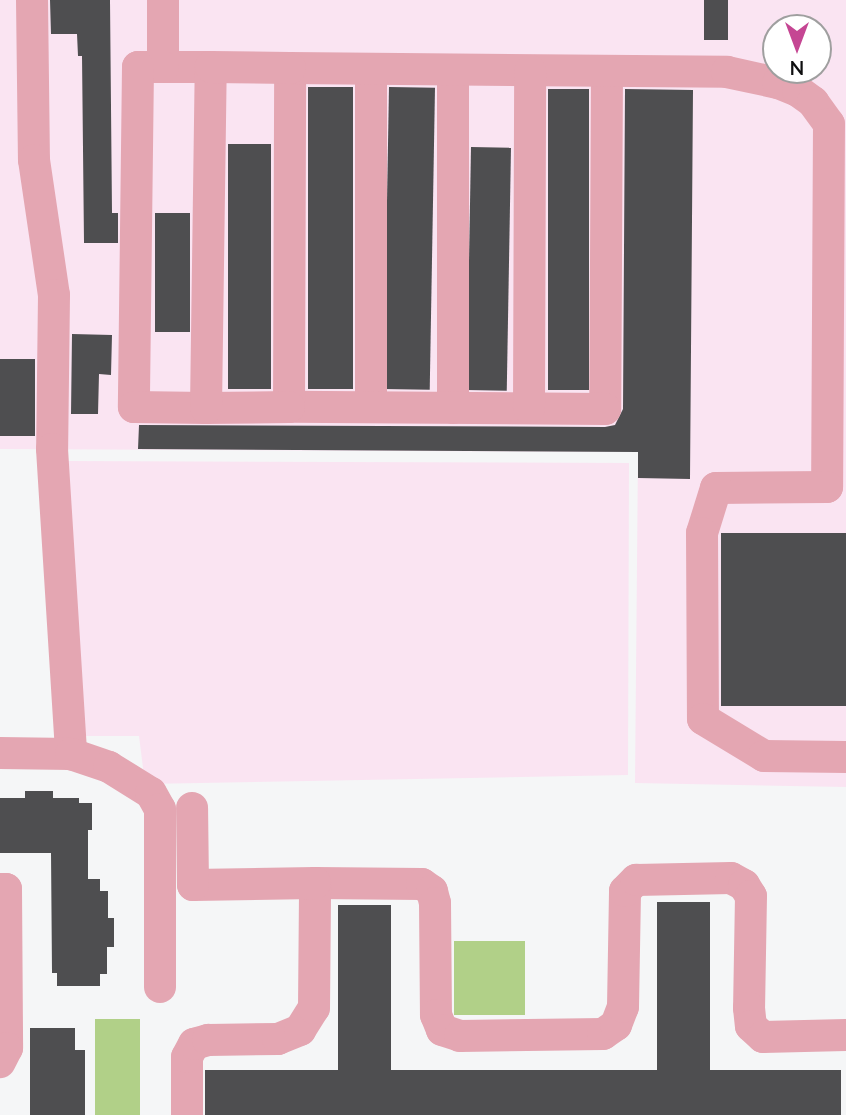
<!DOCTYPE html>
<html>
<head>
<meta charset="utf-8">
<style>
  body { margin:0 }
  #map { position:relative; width:846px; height:1115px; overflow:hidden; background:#f5f6f7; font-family:Lato,sans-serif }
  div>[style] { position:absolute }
  .industrial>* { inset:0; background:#fae4f2 }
  .green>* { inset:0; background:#b1d088; transform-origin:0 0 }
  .building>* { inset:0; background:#4e4e50; transform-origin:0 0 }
  .minor>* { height:32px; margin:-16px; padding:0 16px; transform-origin:16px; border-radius:16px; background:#e4a6b2 }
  span { translate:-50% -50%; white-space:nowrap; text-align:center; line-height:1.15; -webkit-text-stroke:7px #fff; paint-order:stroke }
  .north { position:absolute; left:762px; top:14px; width:70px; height:70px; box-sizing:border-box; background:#fff; border:2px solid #9f9f9f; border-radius:50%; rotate:180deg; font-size:19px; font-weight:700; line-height:28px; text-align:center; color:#0f0f10 }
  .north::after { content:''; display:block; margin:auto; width:24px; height:32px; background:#c54693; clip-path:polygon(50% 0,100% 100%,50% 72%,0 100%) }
</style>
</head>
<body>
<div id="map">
  <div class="industrial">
    <i style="clip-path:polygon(evenodd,0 0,846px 0,846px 787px,635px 783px,638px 452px,0 449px,0 0,776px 28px,818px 28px,818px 70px,776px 70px,776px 28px)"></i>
    <i style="clip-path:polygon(67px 461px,629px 463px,628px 775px,145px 784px,139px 736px,75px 736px)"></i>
  </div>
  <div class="green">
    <i style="left:454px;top:941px;width:71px;height:74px"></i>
    <i style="left:95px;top:1019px;width:45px;height:96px"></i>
  </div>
  <div class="building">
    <i style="clip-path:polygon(50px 0,110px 0,112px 213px,118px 213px,118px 243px,84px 243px,82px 56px,78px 56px,77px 34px,51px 34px)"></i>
    <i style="left:704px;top:0;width:24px;height:40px"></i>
    <i style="left:308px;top:87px;width:45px;height:302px"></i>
    <i style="left:389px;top:87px;width:46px;height:302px;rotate:1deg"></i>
    <i style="left:548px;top:89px;width:41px;height:301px"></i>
    <i style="clip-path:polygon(625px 89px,693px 90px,690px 479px,638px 478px,638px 452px,138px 449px,139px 425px,605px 427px,615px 425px,623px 409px)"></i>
    <i style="left:228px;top:144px;width:43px;height:245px"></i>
    <i style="left:471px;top:147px;width:40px;height:243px;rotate:1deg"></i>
    <i style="left:155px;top:213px;width:35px;height:119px"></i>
    <i style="clip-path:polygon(72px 334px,112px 335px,111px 375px,99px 374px,98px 414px,71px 414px)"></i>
    <i style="left:0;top:359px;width:35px;height:77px"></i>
    <i style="left:846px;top:533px;width:173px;height:125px;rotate:90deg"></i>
    <i style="clip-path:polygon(25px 791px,53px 791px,53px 798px,79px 798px,79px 803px,92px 803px,92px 830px,88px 830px,88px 879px,100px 879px,100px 891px,108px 891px,108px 918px,114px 918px,114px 947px,107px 947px,107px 974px,100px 974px,100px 986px,57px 986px,57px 973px,52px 973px,51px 853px,0 853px,0 798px,25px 798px)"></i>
    <i style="clip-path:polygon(657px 902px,710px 902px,710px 1070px,841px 1070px,841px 1115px,205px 1115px,205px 1070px,338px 1070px,338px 905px,391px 905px,391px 1070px,657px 1070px)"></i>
    <i style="clip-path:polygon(30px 1028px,75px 1028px,75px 1050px,85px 1050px,85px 1115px,30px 1115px)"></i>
  </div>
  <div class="minor">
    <i style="left:32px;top:0;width:160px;rotate:89.3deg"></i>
    <i style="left:34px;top:160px;width:136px;rotate:81.6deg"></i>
    <i style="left:54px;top:295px;width:154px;rotate:90.7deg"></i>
    <i style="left:52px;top:449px;width:306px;rotate:86.4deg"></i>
    <i style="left:163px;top:0;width:67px;rotate:90deg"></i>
    <i style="left:163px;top:67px;width:48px"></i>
    <i style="left:163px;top:67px;width:25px;rotate:180deg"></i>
    <i style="left:138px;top:67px;width:340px;rotate:90.7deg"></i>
    <i style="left:134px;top:407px;width:72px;rotate:0.8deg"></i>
    <i style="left:371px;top:70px;width:337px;rotate:90deg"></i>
    <i style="left:453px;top:70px;width:338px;rotate:90deg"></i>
    <i style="left:607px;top:71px;width:338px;rotate:90.3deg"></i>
    <i style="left:605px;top:409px;width:316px;rotate:-179.6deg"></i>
    <i style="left:289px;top:407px;width:339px;rotate:-89.8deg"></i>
    <i style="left:290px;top:68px;width:437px;rotate:0.5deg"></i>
    <i style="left:727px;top:72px;width:52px;rotate:12.2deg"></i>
    <i style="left:778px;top:83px;width:22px;rotate:22deg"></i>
    <i style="left:798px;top:91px;width:19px;rotate:36deg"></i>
    <i style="left:813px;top:102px;width:27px;rotate:54deg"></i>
    <i style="left:829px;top:124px;width:363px;rotate:90.3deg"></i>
    <i style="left:827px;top:487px;width:111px;rotate:179.5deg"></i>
    <i style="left:716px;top:488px;width:47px;rotate:107.3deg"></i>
    <i style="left:702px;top:533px;width:186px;rotate:89.7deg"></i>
    <i style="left:703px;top:719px;width:71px;rotate:31.2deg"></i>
    <i style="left:764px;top:756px;width:82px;rotate:0.7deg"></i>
    <i style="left:289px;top:407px;width:83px;rotate:179.3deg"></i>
    <i style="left:206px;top:408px;width:341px;rotate:-89.2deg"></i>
    <i style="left:211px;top:67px;width:79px;rotate:0.7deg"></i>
    <i style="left:529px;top:408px;width:337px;rotate:-89.8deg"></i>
    <i style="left:0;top:753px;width:71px;rotate:0.8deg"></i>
    <i style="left:71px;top:754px;width:40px;rotate:18.9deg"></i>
    <i style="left:109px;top:767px;width:49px;rotate:31.8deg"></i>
    <i style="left:151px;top:793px;width:18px;rotate:61deg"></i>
    <i style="left:160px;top:809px;width:178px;rotate:90deg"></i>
    <i style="left:315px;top:883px;width:107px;rotate:0.5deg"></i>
    <i style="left:422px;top:884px;width:12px;rotate:35deg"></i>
    <i style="left:432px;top:891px;width:12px;rotate:76deg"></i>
    <i style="left:435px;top:903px;width:112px;rotate:89.5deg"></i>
    <i style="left:436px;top:1015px;width:16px;rotate:68deg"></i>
    <i style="left:442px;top:1030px;width:19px;rotate:18deg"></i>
    <i style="left:460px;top:1036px;width:143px;rotate:-0.8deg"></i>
    <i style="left:603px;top:1034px;width:16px;rotate:-35deg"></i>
    <i style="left:616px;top:1025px;width:19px;rotate:-69deg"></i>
    <i style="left:623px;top:1007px;width:116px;rotate:-89deg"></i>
    <i style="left:625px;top:891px;width:16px;rotate:-45deg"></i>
    <i style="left:636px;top:880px;width:95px;rotate:-1.2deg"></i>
    <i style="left:731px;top:878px;width:15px;rotate:28deg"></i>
    <i style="left:744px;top:885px;width:13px;rotate:58deg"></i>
    <i style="left:751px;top:896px;width:112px;rotate:91deg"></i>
    <i style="left:749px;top:1008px;width:18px;rotate:84deg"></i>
    <i style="left:751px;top:1026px;width:16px;rotate:43deg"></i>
    <i style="left:763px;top:1037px;width:83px;rotate:-1.4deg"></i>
    <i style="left:0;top:889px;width:6px"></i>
    <i style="left:6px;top:889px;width:159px;rotate:89.6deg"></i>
    <i style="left:7px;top:1048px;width:16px;rotate:117deg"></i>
    <i style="left:187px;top:1115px;width:58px;rotate:-90deg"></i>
    <i style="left:187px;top:1057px;width:15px;rotate:-62deg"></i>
    <i style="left:194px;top:1044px;width:15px;rotate:-16deg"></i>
    <i style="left:208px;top:1040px;width:70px;rotate:-0.8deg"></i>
    <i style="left:278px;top:1039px;width:24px;rotate:-22deg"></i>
    <i style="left:300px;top:1030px;width:26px;rotate:-58deg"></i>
    <i style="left:314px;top:1008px;width:125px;rotate:-89.5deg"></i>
    <i style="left:315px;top:883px;width:122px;rotate:179.1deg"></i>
    <i style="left:193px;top:885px;width:77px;rotate:-90.7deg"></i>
  </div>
  <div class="north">N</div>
</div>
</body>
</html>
